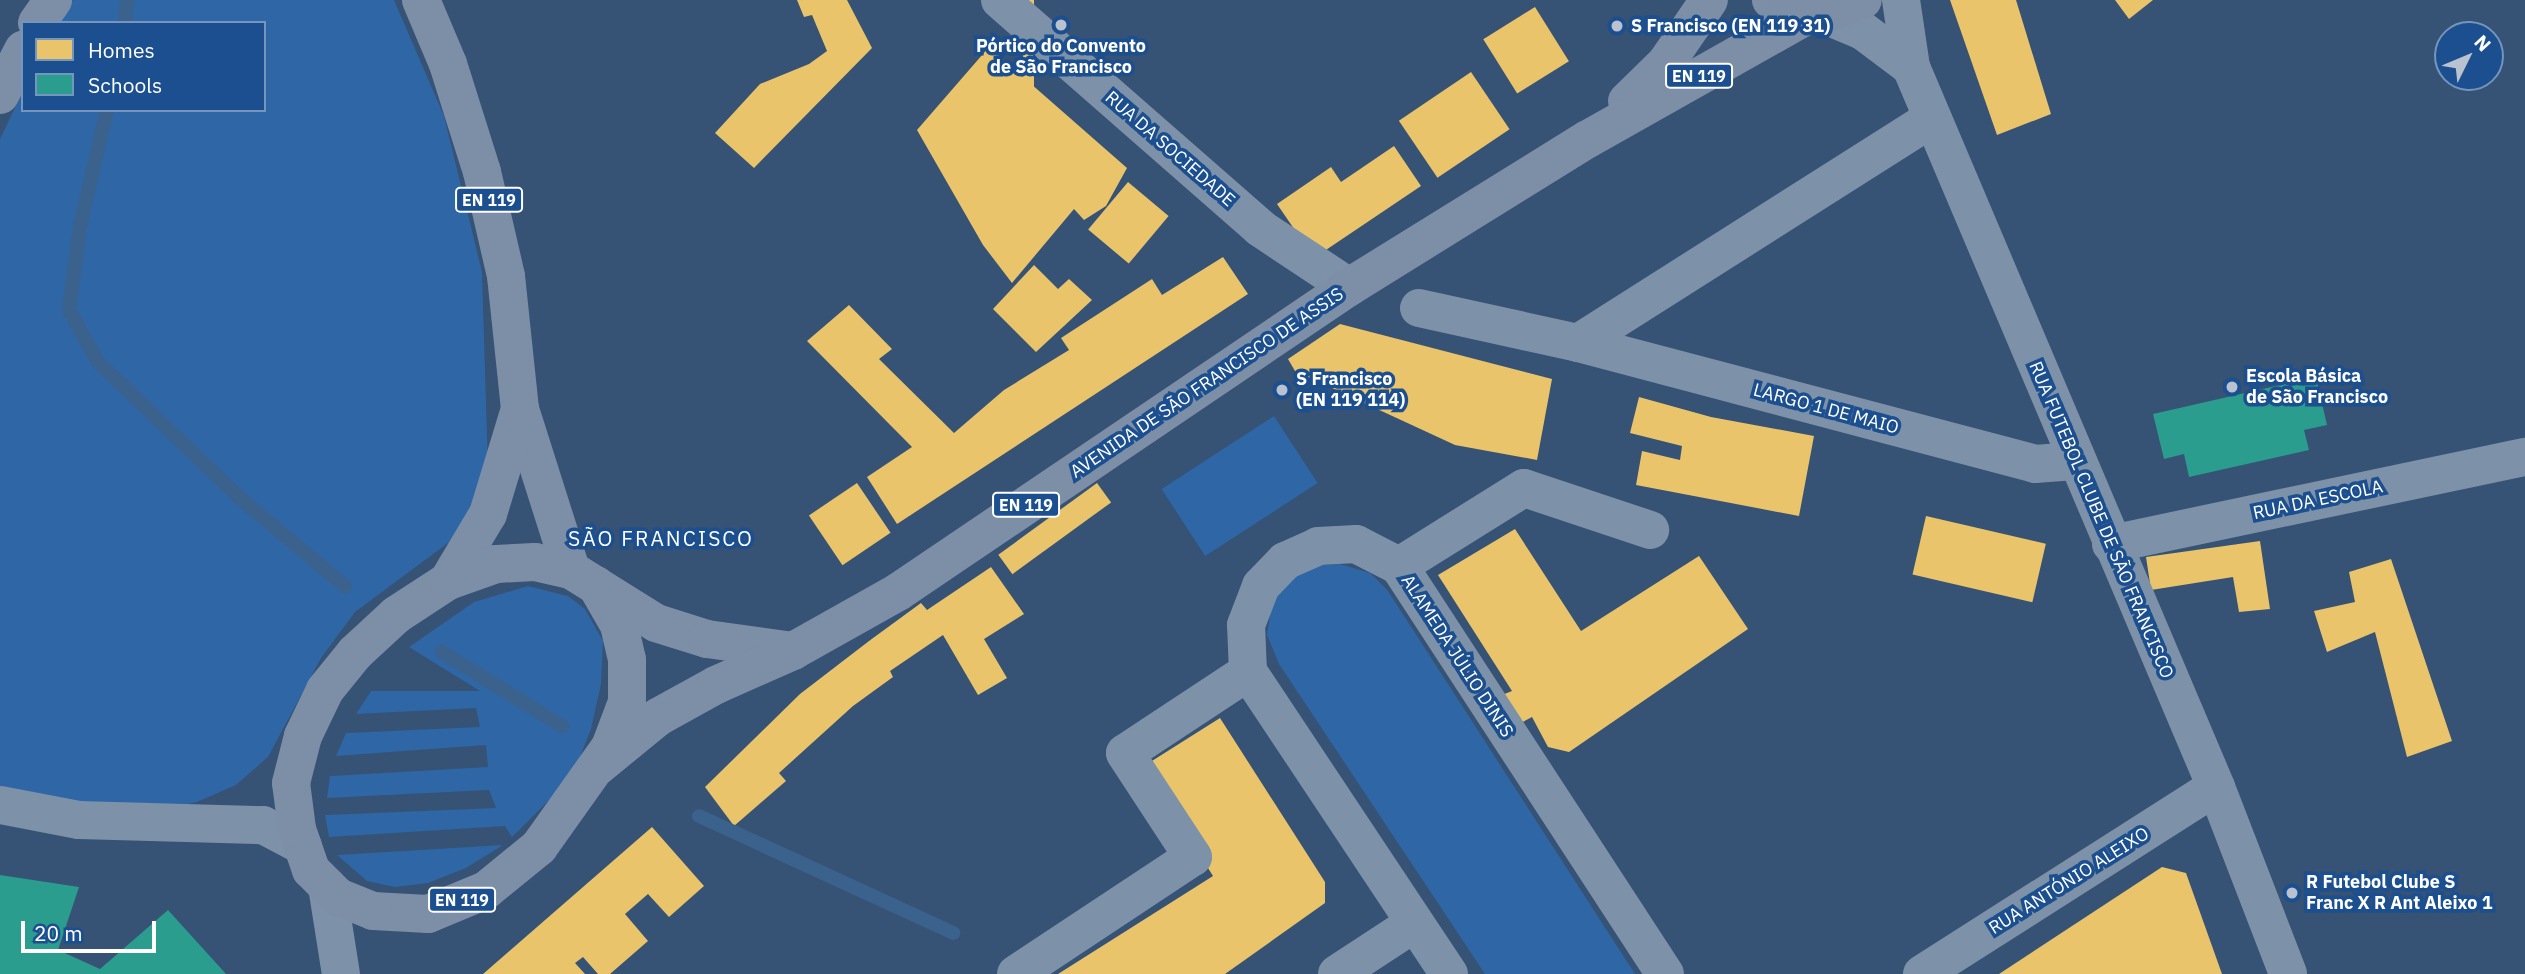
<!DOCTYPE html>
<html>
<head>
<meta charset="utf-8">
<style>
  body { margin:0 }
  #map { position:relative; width:2525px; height:974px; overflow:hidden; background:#365274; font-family:"IBM Plex Sans",sans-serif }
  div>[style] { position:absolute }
  .green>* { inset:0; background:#2f66a5; transform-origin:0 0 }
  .homes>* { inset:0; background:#e9c46a; transform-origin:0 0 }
  .schools>* { inset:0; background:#2a9d8f }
  .stream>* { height:14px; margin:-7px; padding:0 7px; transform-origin:7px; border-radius:7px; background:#3b618d }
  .minor>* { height:38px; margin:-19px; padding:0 19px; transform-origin:19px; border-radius:19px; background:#7d92a8 }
  .major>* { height:38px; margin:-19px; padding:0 19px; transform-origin:19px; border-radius:19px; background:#7d8ea7 }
  .dots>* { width:19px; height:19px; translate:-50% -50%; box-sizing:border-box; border:4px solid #1b4f8f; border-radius:50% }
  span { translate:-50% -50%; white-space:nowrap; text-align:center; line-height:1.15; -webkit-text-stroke:7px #1b4f8f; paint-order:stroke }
  .shield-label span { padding:2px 5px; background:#1b4f8f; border:2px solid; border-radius:5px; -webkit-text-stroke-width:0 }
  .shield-label { font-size:16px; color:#fff; font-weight:700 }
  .poi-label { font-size:18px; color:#fff; font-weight:700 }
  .left { translate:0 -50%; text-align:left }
  .street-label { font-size:18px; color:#fff }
  .quarter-label { font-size:21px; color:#fff; letter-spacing:2px }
  .legend { position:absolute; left:21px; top:21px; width:245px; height:91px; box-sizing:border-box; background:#1b4f8f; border:2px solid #7695bc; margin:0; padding:9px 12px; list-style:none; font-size:21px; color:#fff }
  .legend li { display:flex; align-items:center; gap:14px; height:35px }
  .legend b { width:35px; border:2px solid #7695bc }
  .north { position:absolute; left:2434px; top:21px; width:70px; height:70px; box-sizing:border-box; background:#1b4f8f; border:2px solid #7695bc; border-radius:50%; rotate:47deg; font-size:19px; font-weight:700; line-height:28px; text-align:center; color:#fff }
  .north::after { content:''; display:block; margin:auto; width:24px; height:32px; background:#b9c2ce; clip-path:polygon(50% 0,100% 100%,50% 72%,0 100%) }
  .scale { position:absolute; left:21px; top:921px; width:135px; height:32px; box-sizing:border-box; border:4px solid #fff; border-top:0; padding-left:9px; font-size:21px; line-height:24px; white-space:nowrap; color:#fff; -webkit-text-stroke:5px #1b4f8f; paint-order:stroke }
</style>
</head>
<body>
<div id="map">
  <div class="green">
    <i style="clip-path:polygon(73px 0,394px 0,444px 116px,482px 272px,488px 468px,473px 511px,448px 543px,355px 612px,321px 658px,268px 757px,236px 785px,197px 802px,139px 815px,0 795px,0 139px,23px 91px,23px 110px,264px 110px,264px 23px,57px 23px)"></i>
    <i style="left:1274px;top:416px;width:80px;height:134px;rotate:57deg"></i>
    <i style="clip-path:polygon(1340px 564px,1370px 573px,1388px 591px,1635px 974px,1485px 974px,1279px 664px,1267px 635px,1271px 608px,1283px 582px,1309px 566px)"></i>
    <i style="clip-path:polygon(528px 586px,568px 596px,585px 609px,603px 641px,601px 684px,591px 729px,578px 762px,558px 791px,512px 837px,505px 826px,329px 837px,325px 815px,496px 808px,489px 790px,327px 798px,330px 776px,488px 767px,486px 745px,336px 756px,346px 733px,480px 727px,476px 708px,356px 714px,371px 691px,480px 691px,409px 647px,474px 602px)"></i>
    <i style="clip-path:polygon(503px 845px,466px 868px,428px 883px,395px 887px,367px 881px,337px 855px)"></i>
  </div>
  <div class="homes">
    <i style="clip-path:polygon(797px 0,847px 0,872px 48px,754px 168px,715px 133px,760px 84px,809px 64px,827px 51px,812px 15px,804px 17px)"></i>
    <i style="left:1023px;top:0;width:11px;height:89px"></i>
    <i style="clip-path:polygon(1950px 0,2016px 0,2051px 114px,1997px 135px)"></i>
    <i style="clip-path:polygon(2115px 0,2153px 0,2129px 19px)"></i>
    <i style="left:1535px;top:7px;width:64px;height:61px;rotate:58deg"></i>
    <i style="clip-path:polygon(989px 47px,1127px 168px,1106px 206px,1084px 220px,1074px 209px,1012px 283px,983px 245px,917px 130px)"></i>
    <i style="left:1471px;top:72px;width:69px;height:87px;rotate:56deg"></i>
    <i style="clip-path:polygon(1394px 146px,1421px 186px,1314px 258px,1277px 204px,1331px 167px,1341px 182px)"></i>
    <i style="left:1128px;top:182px;width:53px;height:62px;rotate:40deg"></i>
    <i style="clip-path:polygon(1223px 257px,1248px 294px,897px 524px,867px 477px,912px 447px,807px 341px,849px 305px,892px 349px,879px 359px,954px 433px,1004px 390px,1069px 350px,1061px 338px,1152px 279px,1162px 295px)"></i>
    <i style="clip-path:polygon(1034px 265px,1058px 289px,1069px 279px,1092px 300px,1036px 352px,993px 309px)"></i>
    <i style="clip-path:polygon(1340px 324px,1552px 379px,1537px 460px,1455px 445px,1295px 371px,1288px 359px)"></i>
    <i style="clip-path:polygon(1639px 397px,1711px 417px,1814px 436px,1799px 516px,1636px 485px,1642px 451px,1680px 460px,1682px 446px,1630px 433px)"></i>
    <i style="left:857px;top:483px;width:60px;height:58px;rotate:56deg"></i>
    <i style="left:1097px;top:483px;width:24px;height:122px;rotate:54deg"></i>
    <i style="left:1926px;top:516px;width:123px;height:60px;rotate:13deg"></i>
    <i style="clip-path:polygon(1515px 529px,1581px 631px,1699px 556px,1748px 629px,1569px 752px,1548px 747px,1532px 717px,1521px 723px,1502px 695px,1512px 691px,1438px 575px)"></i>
    <i style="clip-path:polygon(2260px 541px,2270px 609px,2239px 612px,2233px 577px,2151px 590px,2146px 557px)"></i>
    <i style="clip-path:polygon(2391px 559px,2452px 741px,2407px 757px,2375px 632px,2327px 652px,2314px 611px,2355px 602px,2349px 572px)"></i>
    <i style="clip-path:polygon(991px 567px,1024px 614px,984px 639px,1007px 678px,978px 695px,943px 635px,890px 671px,893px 677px,853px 706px,779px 773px,786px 781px,734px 826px,705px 787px,800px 694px,869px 641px,921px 603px,927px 610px)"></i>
    <i style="clip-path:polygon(1220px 718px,1325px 882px,1325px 903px,1225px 974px,1058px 974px,1213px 876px,1144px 766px)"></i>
    <i style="clip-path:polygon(652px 827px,704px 886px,669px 917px,648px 894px,625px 914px,648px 941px,610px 974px,598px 974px,583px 957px,575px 963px,585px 974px,483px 974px)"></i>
    <i style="clip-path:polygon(2162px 867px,2186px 873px,2222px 974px,1999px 974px)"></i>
  </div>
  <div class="schools">
    <i style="clip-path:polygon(2316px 377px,2327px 425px,2304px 430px,2309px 450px,2189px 477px,2184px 454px,2164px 459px,2153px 414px)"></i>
    <i style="clip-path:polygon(0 875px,79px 887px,58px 950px,100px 969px,168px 910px,226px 974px,0 974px)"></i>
  </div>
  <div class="stream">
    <i style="left:125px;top:23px;width:23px;rotate:-85deg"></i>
    <i style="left:107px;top:110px;width:119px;rotate:103.1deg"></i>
    <i style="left:80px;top:226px;width:85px;rotate:97.5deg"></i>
    <i style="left:69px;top:310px;width:60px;rotate:60.9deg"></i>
    <i style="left:98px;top:362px;width:197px;rotate:43.8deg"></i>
    <i style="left:240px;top:498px;width:137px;rotate:40deg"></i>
    <i style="left:442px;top:652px;width:141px;rotate:31.7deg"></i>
    <i style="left:699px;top:816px;width:280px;rotate:24.7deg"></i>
  </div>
  <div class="minor">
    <i style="left:1000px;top:0;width:346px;rotate:41.2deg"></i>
    <i style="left:1260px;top:228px;width:107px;rotate:33.5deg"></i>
    <i style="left:1901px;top:0;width:68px;rotate:81.5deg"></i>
    <i style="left:1911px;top:67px;width:782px;rotate:67.04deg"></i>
    <i style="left:2216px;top:787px;width:200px;rotate:68.9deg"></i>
    <i style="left:1822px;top:14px;width:44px;rotate:22.5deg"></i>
    <i style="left:1863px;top:31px;width:60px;rotate:36.9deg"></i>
    <i style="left:1419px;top:308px;width:163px;rotate:12.4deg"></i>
    <i style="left:1578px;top:343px;width:473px;rotate:14.8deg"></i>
    <i style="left:2035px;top:464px;width:40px;rotate:-4.3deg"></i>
    <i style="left:1578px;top:343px;width:419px;rotate:-32.4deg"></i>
    <i style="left:2111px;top:544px;width:423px;rotate:-11.9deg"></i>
    <i style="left:1399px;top:566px;width:147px;rotate:-32deg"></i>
    <i style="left:1524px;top:488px;width:133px;rotate:18.4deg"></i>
    <i style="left:0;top:805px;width:80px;rotate:10.8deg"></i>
    <i style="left:79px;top:820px;width:184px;rotate:1.6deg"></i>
    <i style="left:263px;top:825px;width:45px;rotate:27.7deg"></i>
    <i style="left:327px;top:886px;width:89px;rotate:81deg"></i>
    <i style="left:1016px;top:974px;width:212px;rotate:-33.5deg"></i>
    <i style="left:1193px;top:857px;width:124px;rotate:-123.2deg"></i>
    <i style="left:1125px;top:753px;width:147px;rotate:-33.4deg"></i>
    <i style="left:1337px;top:974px;width:91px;rotate:-33.3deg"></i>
    <i style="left:1449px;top:974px;width:363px;rotate:-123.6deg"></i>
    <i style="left:1248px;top:672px;width:47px;rotate:-92.4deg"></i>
    <i style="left:1246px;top:625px;width:42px;rotate:-69deg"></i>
    <i style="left:1261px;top:586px;width:35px;rotate:-46deg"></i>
    <i style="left:1285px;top:561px;width:36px;rotate:-24deg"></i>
    <i style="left:1318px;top:546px;width:38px;rotate:-3deg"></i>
    <i style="left:1356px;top:544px;width:48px;rotate:27.1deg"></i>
    <i style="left:1399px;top:566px;width:487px;rotate:56.9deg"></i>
    <i style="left:1922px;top:974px;width:348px;rotate:-32.5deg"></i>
  </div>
  <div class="major">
    <i style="left:421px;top:0;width:69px;rotate:67.1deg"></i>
    <i style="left:448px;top:64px;width:113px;rotate:72.5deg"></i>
    <i style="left:482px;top:172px;width:107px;rotate:77deg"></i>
    <i style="left:506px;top:276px;width:134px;rotate:84deg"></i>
    <i style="left:520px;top:409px;width:169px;rotate:72.4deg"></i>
    <i style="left:1771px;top:0;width:18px;rotate:29deg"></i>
    <i style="left:1787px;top:9px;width:35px;rotate:8deg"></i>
    <i style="left:1822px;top:14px;width:43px;rotate:-18.9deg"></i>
    <i style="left:37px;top:23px;width:28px;rotate:-55deg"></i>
    <i style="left:0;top:95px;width:51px;rotate:-62.9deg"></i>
    <i style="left:1627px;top:101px;width:54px;rotate:-44.3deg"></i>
    <i style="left:1666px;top:63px;width:76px;rotate:-55.7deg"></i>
    <i style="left:448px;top:581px;width:78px;rotate:-59.2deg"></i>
    <i style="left:488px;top:514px;width:110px;rotate:-73.1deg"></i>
    <i style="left:596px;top:585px;width:46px;rotate:60.1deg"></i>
    <i style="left:619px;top:625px;width:36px;rotate:77deg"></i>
    <i style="left:627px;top:660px;width:42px;rotate:90deg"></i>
    <i style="left:627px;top:702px;width:48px;rotate:110.7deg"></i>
    <i style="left:610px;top:747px;width:123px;rotate:125.4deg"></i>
    <i style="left:539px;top:847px;width:68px;rotate:140.9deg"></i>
    <i style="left:486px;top:890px;width:63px;rotate:157.5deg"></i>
    <i style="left:428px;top:914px;width:55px;rotate:-176.9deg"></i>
    <i style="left:373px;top:911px;width:38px;rotate:-158deg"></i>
    <i style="left:338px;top:897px;width:38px;rotate:-135deg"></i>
    <i style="left:311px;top:870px;width:43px;rotate:-108.9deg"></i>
    <i style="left:297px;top:829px;width:46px;rotate:-97.4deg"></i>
    <i style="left:291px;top:783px;width:49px;rotate:-75.7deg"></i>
    <i style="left:303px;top:736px;width:51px;rotate:-64.4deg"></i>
    <i style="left:325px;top:690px;width:48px;rotate:-51deg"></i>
    <i style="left:355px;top:653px;width:56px;rotate:-42.8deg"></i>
    <i style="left:396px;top:615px;width:62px;rotate:-33.2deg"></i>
    <i style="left:448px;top:581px;width:51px;rotate:-19.5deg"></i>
    <i style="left:496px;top:564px;width:39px;rotate:-3deg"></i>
    <i style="left:535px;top:562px;width:37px;rotate:13deg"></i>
    <i style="left:571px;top:570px;width:100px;rotate:31.9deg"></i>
    <i style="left:656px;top:623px;width:53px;rotate:17.4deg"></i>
    <i style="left:707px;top:639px;width:87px;rotate:7.9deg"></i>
    <i style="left:597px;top:767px;width:79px;rotate:-39.3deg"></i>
    <i style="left:658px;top:717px;width:66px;rotate:-28.9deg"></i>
    <i style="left:716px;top:685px;width:84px;rotate:-23.8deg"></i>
    <i style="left:793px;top:651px;width:120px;rotate:-29.3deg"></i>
    <i style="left:898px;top:592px;width:544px;rotate:-34.07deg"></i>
    <i style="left:1349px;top:287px;width:281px;rotate:-31.8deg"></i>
    <i style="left:1588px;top:139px;width:255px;rotate:-29.4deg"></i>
  </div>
  <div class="dots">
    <i style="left:1061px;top:25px;background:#b9c2ce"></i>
    <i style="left:1617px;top:26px;background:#b9c2ce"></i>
    <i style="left:2232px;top:387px;background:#b9c2ce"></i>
    <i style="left:1282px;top:390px;background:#b9c2ce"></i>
    <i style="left:2292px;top:893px;background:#b9c2ce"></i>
  </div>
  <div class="shield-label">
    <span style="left:1699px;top:76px">EN 119</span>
    <span style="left:489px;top:200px">EN 119</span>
    <span style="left:1026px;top:505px">EN 119</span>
    <span style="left:462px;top:900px">EN 119</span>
  </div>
  <div class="poi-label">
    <span class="left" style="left:1631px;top:26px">S Francisco (EN 119 31)</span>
    <span style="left:1061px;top:57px">Pórtico do Convento<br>de São Francisco</span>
    <span class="left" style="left:2246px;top:387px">Escola Básica<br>de São Francisco</span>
    <span class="left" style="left:1296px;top:390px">S Francisco<br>(EN 119 114)</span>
    <span class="left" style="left:2306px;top:893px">R Futebol Clube S<br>Franc X R Ant Aleixo 1</span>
  </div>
  <div class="street-label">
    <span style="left:1170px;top:149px;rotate:41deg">RUA DA SOCIEDADE</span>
    <span style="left:1207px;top:383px;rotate:-34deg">AVENIDA DE SÃO FRANCISCO DE ASSIS</span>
    <span style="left:1826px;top:409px;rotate:15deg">LARGO 1 DE MAIO</span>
    <span style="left:2318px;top:500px;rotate:-12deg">RUA DA ESCOLA</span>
    <span style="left:2101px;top:520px;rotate:67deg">RUA FUTEBOL CLUBE DE SÃO FRANCISCO</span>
    <span style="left:1457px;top:656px;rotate:57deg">ALAMEDA JÚLIO DINIS</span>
    <span style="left:2069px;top:881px;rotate:-32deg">RUA ANTÓNIO ALEIXO</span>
  </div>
  <div class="quarter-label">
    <span style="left:661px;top:538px">SÃO FRANCISCO</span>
  </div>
  <ul class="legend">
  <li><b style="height:19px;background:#e9c46a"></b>Homes</li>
  <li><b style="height:19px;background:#2a9d8f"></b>Schools</li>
  </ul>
  <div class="north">N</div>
  <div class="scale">20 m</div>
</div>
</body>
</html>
